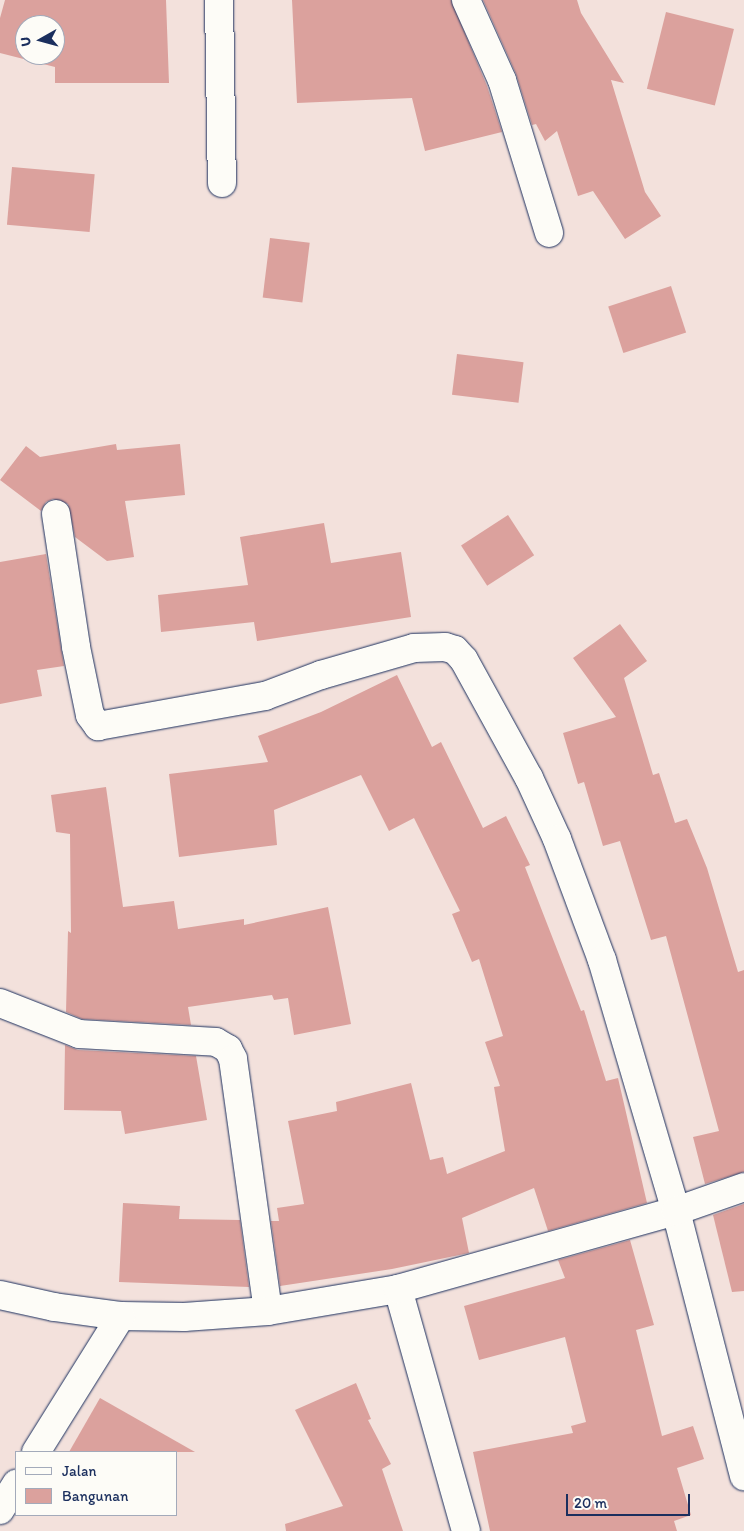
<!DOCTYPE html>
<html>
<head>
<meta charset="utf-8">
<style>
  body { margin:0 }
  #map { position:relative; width:744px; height:1531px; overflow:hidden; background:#f3e1dc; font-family:Itim,sans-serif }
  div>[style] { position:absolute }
  .building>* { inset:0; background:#dba19d; transform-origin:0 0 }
  .roads { filter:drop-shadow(0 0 1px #1b2f5e) drop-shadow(0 0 1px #1b2f5e) }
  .street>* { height:28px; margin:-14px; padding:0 14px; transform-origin:14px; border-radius:14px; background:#fdfcf7 }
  span { translate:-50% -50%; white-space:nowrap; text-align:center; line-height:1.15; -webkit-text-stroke:4.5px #fdfcf7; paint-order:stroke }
  .legend { position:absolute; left:15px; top:1451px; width:162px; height:65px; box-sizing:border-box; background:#fdfcf7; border:1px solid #a3aaba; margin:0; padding:6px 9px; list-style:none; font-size:15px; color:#1b2f5e }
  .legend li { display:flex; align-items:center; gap:10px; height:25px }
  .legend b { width:25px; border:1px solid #a3aaba }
  .north { position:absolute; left:15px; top:15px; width:50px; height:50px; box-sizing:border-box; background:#fdfcf7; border:1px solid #a3aaba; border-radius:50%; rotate:263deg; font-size:14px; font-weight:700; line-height:20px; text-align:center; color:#1b2f5e }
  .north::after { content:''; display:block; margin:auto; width:18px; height:22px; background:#1b2f5e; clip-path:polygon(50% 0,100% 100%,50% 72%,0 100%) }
  .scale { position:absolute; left:566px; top:1494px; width:124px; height:22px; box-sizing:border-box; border:2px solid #1b2f5e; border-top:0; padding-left:6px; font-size:15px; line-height:18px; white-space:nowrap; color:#1b2f5e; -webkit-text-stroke:4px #fdfcf7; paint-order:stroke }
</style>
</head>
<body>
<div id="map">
  <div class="building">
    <i style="clip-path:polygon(evenodd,5px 0,166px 0,169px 83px,55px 83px,55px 67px,0 53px,0 18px,5px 0,25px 25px,55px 25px,55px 55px,25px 55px,25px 25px)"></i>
    <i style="clip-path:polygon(292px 0,451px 0,487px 86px,502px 132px,425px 151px,412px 98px,297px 103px)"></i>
    <i style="clip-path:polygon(483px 0,577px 0,581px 13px,624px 83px,611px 80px,645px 192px,661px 216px,625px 239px,593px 191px,578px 196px,557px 131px,545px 141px,536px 124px,532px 125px,516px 74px)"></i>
    <i style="left:666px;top:12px;width:70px;height:79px;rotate:14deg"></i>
    <i style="left:12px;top:167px;width:83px;height:58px;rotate:5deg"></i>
    <i style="left:270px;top:238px;width:40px;height:60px;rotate:7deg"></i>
    <i style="left:671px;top:286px;width:49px;height:66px;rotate:72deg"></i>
    <i style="left:457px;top:354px;width:67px;height:41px;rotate:7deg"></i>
    <i style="clip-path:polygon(116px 444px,117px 450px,180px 444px,185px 495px,125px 501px,134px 557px,107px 561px,75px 537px,68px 504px,53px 499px,46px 502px,41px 511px,0 480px,26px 446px,40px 457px)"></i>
    <i style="left:508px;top:515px;width:48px;height:56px;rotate:57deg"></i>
    <i style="clip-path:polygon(324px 523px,331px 563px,401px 552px,411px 617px,257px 641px,254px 622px,161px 632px,158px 595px,248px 585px,240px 537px)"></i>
    <i style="clip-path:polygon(46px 554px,64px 666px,37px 670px,42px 696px,0 704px,0 562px)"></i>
    <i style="clip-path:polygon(620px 624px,647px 661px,624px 678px,653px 775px,659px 773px,675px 823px,687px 819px,707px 868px,738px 972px,744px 970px,744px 1172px,705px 1184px,693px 1137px,719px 1131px,666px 936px,651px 940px,620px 841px,603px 846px,584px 782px,578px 784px,563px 733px,616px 717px,573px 658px)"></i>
    <i style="clip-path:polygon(397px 675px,432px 747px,441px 742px,483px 828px,506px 816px,530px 865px,525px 867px,581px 1011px,584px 1010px,606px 1081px,618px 1078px,647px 1203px,548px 1231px,534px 1188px,462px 1218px,469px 1253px,392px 1269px,280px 1286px,271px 1221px,279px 1221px,277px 1208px,304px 1204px,288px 1121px,337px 1111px,336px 1102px,411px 1083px,430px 1160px,443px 1157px,447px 1174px,505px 1151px,494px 1087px,500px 1086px,485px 1042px,503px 1036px,479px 959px,472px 962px,452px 914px,460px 911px,414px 818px,389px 831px,361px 775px,274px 810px,277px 845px,179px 857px,169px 774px,268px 762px,258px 736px,321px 712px)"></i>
    <i style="clip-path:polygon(106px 787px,123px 907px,174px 901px,178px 929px,244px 919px,244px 925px,328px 907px,351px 1024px,294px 1035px,288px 998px,274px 1000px,272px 995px,188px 1007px,191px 1025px,82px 1019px,66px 1012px,68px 931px,71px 933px,70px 834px,56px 832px,51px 795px)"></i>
    <i style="clip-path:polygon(65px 1045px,78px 1050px,196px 1056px,207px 1120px,125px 1134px,121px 1111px,64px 1110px)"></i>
    <i style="clip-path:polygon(123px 1203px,180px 1206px,179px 1219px,240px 1220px,249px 1287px,119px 1282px)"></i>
    <i style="clip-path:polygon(744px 1204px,744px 1291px,732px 1292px,713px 1215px)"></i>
    <i style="clip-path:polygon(630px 1240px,654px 1325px,636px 1330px,662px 1436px,693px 1426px,704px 1459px,677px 1468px,691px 1515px,674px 1521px,677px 1531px,490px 1531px,473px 1452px,573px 1433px,571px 1426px,586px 1422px,565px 1337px,479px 1360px,464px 1306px,565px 1278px,558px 1260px)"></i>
    <i style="clip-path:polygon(356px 1383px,371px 1419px,368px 1420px,391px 1464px,382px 1469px,403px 1531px,286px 1531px,285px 1524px,343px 1506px,295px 1410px)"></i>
    <i style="clip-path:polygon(100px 1398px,195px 1452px,69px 1452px)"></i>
  </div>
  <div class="roads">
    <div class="street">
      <i style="left:219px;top:0;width:183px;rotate:89.1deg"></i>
      <i style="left:466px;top:0;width:88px;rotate:65.8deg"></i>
      <i style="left:502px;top:80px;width:160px;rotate:72.9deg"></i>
      <i style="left:56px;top:514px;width:134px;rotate:81.4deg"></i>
      <i style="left:76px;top:647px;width:69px;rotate:78.4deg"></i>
      <i style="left:90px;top:715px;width:14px;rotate:54deg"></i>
      <i style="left:98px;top:726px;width:170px;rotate:-10.2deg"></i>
      <i style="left:265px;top:696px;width:60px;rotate:-20.6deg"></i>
      <i style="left:321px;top:675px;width:97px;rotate:-16.2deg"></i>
      <i style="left:414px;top:648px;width:31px;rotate:-2deg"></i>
      <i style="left:445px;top:647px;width:10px;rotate:17deg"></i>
      <i style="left:455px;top:650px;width:13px;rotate:48deg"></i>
      <i style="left:464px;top:660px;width:135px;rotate:61.2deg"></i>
      <i style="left:529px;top:778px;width:67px;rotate:65.3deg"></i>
      <i style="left:557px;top:839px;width:129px;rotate:69.6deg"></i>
      <i style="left:602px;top:960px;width:262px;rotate:73.6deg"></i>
      <i style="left:676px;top:1211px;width:274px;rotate:75.6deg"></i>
      <i style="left:0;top:1003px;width:85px;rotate:21.4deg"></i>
      <i style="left:79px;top:1034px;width:137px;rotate:3.3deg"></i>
      <i style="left:216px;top:1042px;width:14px;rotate:30deg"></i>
      <i style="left:228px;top:1049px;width:11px;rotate:63deg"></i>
      <i style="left:233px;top:1059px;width:254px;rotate:82.1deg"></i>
      <i style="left:398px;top:1289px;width:251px;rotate:74.3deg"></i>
      <i style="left:0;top:1295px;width:55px;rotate:12.5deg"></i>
      <i style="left:54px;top:1307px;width:68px;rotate:7.7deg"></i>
      <i style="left:121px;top:1316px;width:63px;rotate:0.9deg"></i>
      <i style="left:184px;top:1317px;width:84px;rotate:-4.1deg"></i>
      <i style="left:268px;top:1311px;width:132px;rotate:-9.6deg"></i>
      <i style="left:398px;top:1289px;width:289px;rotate:-15.7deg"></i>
      <i style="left:676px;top:1211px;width:72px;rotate:-19.4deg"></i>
      <i style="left:36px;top:1452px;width:160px;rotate:-58deg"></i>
      <i style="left:0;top:1510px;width:31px;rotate:-58deg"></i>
    </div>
  </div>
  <ul class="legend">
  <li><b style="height:6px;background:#fdfcf7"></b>Jalan</li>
  <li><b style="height:14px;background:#dba19d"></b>Bangunan</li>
  </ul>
  <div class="north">U</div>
  <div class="scale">20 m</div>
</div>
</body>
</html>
